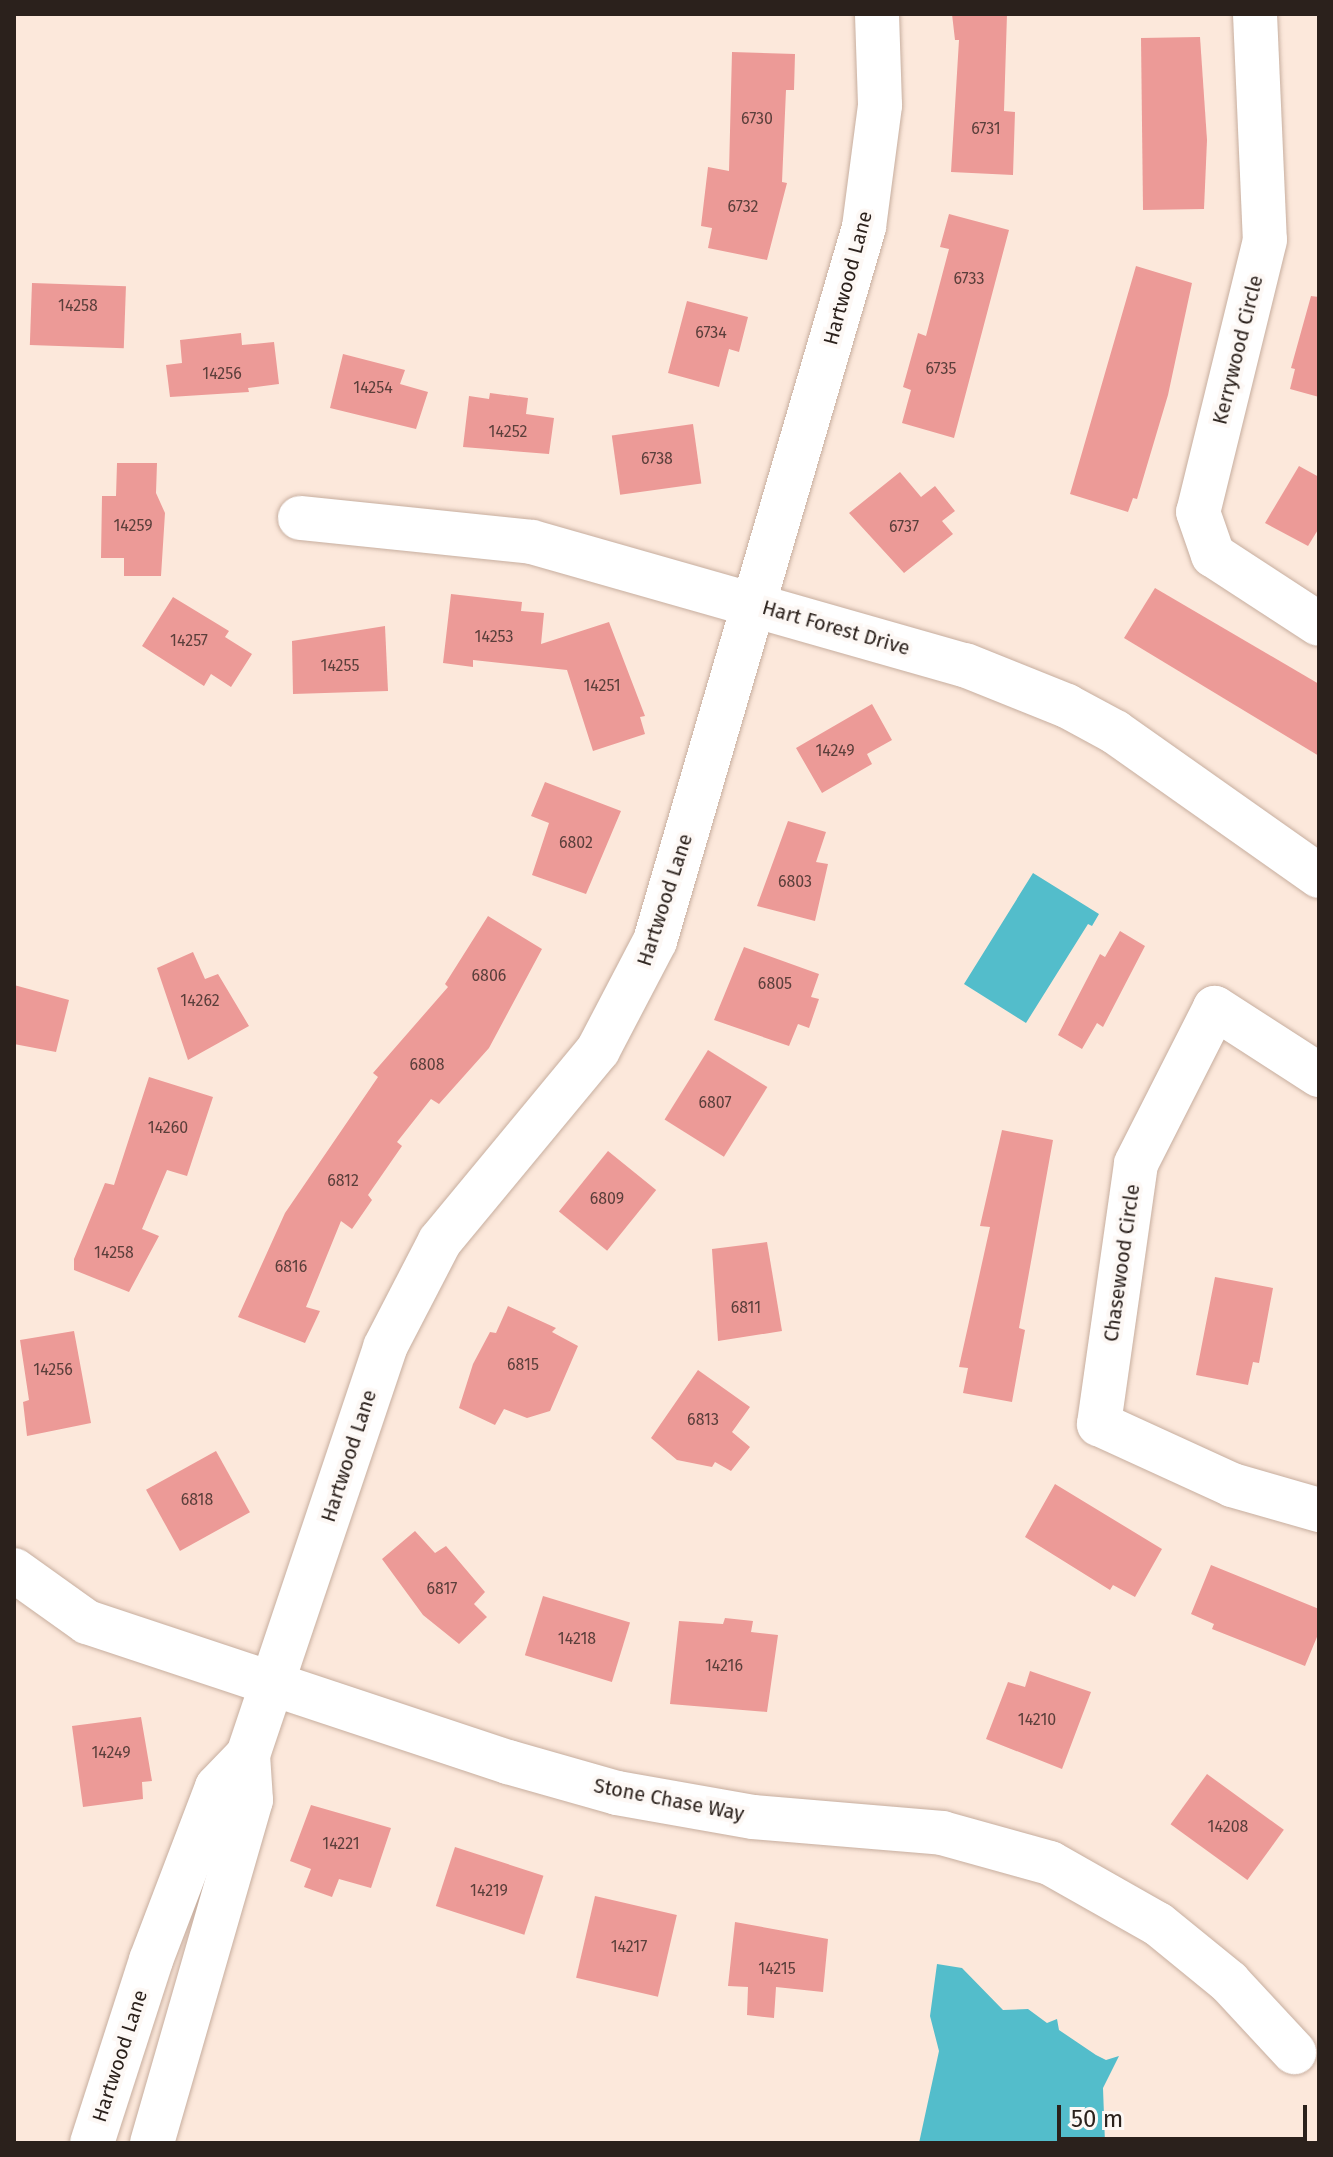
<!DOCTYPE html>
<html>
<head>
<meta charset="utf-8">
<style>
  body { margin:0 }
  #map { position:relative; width:1333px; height:2157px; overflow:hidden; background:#fce8db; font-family:"Fira Sans",sans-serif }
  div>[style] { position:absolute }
  .water>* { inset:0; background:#53bdcb }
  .building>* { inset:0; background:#ec9a97; transform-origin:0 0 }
  .roads { filter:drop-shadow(0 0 2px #c7ae9f) drop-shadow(0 0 2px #c7ae9f) }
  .minor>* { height:44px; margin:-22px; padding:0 22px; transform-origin:22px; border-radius:22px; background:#fff }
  span { translate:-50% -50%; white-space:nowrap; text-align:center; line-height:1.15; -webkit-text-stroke:8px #fdf8f5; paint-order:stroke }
  .number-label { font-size:16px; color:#5b3f3b }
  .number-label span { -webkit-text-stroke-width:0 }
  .street-label { font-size:20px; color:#2b211c }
  .frame { position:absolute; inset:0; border:16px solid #2b211c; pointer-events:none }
  .scale { position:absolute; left:1057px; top:2105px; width:250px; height:36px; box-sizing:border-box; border:4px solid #2b211c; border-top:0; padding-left:10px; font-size:24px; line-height:28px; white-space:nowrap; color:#2b211c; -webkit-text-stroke:6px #fdf8f5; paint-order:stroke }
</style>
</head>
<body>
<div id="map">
  <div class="water">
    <i style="clip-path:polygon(1033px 873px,1099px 914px,1092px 926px,1088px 924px,1026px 1023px,964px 984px)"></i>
    <i style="clip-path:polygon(937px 1964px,962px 1968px,1003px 2010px,1028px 2009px,1047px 2023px,1057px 2019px,1059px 2030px,1096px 2055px,1106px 2060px,1119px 2056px,1103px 2088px,1105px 2143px,919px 2143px,939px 2051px,930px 2016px)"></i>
  </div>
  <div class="building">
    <i style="clip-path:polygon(952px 14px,1007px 14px,1004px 111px,1015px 112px,1013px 175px,951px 172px,959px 40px,955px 40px)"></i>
    <i style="clip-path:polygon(1200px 37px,1207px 140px,1204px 209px,1143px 210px,1141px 38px)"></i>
    <i style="clip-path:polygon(732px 52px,795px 54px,794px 90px,786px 90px,782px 182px,787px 183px,767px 260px,708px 248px,712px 228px,701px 226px,708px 167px,729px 171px)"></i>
    <i style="clip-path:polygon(949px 214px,1009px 230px,954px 438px,902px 423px,911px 390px,903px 387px,918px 333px,926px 336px,949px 249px,940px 247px)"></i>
    <i style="clip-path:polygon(1136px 266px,1192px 283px,1168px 395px,1137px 499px,1133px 498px,1128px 512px,1070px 494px)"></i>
    <i style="left:32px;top:283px;width:94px;height:62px;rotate:2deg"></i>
    <i style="clip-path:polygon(1311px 296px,1319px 297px,1319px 397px,1290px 389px,1295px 369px,1291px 368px)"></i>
    <i style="clip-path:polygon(687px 301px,748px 317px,739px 352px,729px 349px,719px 387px,668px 373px)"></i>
    <i style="clip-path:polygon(241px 333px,242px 345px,274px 342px,279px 384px,248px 388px,249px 392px,170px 397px,166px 365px,182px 363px,180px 340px)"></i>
    <i style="clip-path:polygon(343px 354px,405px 370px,400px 384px,428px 392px,416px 429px,330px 408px)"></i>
    <i style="clip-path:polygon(490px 393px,528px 398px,526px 414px,554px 418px,549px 454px,463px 447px,469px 396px,489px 399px)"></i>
    <i style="left:693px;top:424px;width:60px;height:82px;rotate:82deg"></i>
    <i style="clip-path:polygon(117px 463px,157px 463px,156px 493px,165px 513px,161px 576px,124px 576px,124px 558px,101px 558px,102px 496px,116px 496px)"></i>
    <i style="clip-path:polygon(1299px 466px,1319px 477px,1319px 528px,1308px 546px,1265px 523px)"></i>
    <i style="clip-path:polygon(900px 472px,921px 497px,935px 486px,955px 511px,942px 521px,953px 534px,904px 573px,849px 513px)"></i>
    <i style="clip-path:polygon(1155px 588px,1319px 684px,1319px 756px,1124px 638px)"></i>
    <i style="clip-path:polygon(451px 594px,522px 602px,521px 611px,544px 613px,541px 644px,609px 622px,645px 716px,640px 717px,645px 734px,593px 751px,567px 670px,473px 660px,473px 667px,443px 663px)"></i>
    <i style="clip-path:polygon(173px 597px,229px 631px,225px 637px,252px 654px,231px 687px,211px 674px,204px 686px,142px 646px)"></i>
    <i style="clip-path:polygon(385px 626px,388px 691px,293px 694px,292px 641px)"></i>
    <i style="clip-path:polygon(872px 704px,892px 740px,867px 754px,872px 764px,822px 793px,796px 748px)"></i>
    <i style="clip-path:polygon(545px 782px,621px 811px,586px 894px,532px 875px,549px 823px,531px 816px)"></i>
    <i style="clip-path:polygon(788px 821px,826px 832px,816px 862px,828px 864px,815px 921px,757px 906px)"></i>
    <i style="clip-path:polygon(488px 916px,542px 949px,489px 1048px,439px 1104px,431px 1099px,397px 1142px,402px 1146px,368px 1195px,372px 1200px,352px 1229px,341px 1221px,306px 1307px,320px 1311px,305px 1343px,238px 1317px,285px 1213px,378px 1077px,373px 1073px,448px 987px,445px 984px)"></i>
    <i style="clip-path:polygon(1120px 931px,1145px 946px,1103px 1027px,1097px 1023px,1082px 1049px,1058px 1035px,1100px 954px,1105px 957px)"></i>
    <i style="clip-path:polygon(744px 947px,819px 974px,811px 997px,819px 999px,809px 1028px,798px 1024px,789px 1046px,714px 1020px)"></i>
    <i style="clip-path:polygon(193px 952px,205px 979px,218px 974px,249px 1026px,188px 1060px,157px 968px)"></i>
    <i style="clip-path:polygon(14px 985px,69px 1000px,56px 1052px,14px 1044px)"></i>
    <i style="left:708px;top:1050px;width:70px;height:82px;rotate:32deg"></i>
    <i style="clip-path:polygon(149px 1077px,213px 1097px,187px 1176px,167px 1170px,142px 1229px,159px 1236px,129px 1292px,74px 1270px,74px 1259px,105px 1183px,114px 1185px)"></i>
    <i style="clip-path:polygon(1002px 1130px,1053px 1140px,1019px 1328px,1025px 1330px,1012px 1402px,963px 1393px,968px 1368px,959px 1367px,990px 1227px,980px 1226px)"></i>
    <i style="left:608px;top:1151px;width:62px;height:78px;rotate:39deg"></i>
    <i style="clip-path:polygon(767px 1242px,782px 1331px,718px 1341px,712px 1249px)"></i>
    <i style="clip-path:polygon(1215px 1277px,1273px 1288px,1259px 1363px,1253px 1362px,1248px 1385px,1196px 1375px)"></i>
    <i style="clip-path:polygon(508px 1306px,556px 1328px,552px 1332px,578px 1346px,550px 1411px,527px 1418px,504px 1409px,495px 1425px,459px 1408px,473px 1364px,490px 1332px,496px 1333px)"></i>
    <i style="clip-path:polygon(74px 1331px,91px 1423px,27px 1436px,23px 1402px,29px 1400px,20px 1340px)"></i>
    <i style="clip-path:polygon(698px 1370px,750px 1407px,732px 1432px,750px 1447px,731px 1471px,715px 1462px,712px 1467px,677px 1460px,651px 1438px)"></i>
    <i style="left:216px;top:1451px;width:70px;height:80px;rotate:61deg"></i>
    <i style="clip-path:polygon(1055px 1484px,1162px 1549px,1135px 1597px,1113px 1585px,1110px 1590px,1025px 1537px)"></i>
    <i style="clip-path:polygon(415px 1531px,435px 1553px,446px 1546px,485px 1592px,474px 1604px,487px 1617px,459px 1644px,423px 1615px,382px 1559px)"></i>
    <i style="clip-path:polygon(1211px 1565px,1319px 1609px,1319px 1632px,1305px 1666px,1212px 1629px,1214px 1624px,1191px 1614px)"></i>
    <i style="left:543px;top:1596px;width:91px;height:62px;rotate:17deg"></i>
    <i style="clip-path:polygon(725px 1618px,753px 1621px,751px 1632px,778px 1635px,767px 1712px,670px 1704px,679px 1621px,723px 1624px)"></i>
    <i style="clip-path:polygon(1030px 1671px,1091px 1692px,1062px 1769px,986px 1739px,1008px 1682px,1025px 1687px)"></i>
    <i style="clip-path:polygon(141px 1717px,152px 1781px,142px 1782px,143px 1799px,83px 1807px,72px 1726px)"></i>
    <i style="left:1207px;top:1774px;width:95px;height:62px;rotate:36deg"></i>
    <i style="clip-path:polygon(311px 1805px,391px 1828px,371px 1888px,339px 1879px,332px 1897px,304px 1887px,311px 1869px,290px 1861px)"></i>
    <i style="left:455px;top:1847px;width:93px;height:62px;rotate:18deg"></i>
    <i style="left:595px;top:1896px;width:84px;height:84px;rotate:13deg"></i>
    <i style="clip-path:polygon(735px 1922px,828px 1939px,823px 1992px,776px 1987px,774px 2018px,747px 2015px,748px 1987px,728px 1986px)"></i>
  </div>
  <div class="roads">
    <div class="minor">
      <i style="left:1255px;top:14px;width:226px;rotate:87.5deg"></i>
      <i style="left:1265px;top:240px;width:280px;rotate:103.8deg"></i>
      <i style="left:1198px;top:512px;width:46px;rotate:70.8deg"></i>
      <i style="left:1213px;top:555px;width:126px;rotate:33.1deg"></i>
      <i style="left:300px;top:518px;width:233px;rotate:5.9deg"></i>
      <i style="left:532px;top:542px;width:450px;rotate:15.9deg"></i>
      <i style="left:965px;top:665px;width:110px;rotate:21.9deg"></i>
      <i style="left:1067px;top:706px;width:55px;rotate:28.4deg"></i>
      <i style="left:1115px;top:732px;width:250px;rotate:35.2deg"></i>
      <i style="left:1319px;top:1075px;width:124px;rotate:-147.2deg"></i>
      <i style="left:1215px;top:1008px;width:175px;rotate:116.9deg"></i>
      <i style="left:1136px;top:1164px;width:263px;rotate:98.1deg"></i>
      <i style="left:1099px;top:1424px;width:146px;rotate:24.6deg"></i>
      <i style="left:1232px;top:1485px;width:91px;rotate:16deg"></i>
      <i style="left:14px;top:1570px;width:90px;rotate:35.5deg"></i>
      <i style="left:87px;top:1622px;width:444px;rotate:18.4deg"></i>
      <i style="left:508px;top:1762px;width:113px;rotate:15.9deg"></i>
      <i style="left:617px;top:1793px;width:138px;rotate:10deg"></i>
      <i style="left:753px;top:1817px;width:190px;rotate:4.8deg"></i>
      <i style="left:942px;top:1833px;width:112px;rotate:15.5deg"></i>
      <i style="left:1050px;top:1863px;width:124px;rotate:29.5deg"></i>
      <i style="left:1158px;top:1924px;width:92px;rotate:39.2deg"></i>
      <i style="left:1229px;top:1982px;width:96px;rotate:47.1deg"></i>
      <i style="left:92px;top:2143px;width:192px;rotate:-72.1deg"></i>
      <i style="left:151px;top:1960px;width:185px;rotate:-69.1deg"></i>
      <i style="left:217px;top:1787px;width:45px;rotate:-45.9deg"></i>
      <i style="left:152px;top:2143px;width:357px;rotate:-73.9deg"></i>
      <i style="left:251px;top:1800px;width:45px;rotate:-93.8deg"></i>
      <i style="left:248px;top:1755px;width:430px;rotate:-71.4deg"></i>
      <i style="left:385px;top:1347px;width:119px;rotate:-62.6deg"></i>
      <i style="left:440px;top:1241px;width:248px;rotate:-50.4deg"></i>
      <i style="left:598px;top:1050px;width:123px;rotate:-62.4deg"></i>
      <i style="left:655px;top:941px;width:744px;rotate:-73.68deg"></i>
      <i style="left:864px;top:227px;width:123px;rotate:-82.5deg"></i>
      <i style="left:880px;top:105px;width:91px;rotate:-91.9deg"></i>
    </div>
  </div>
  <div class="number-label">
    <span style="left:757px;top:119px">6730</span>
    <span style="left:986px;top:129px">6731</span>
    <span style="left:743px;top:207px">6732</span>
    <span style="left:969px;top:279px">6733</span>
    <span style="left:78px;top:306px">14258</span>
    <span style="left:711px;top:333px">6734</span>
    <span style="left:941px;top:369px">6735</span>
    <span style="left:222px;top:374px">14256</span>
    <span style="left:373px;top:388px">14254</span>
    <span style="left:508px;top:432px">14252</span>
    <span style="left:657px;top:459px">6738</span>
    <span style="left:133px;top:526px">14259</span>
    <span style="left:904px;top:527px">6737</span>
    <span style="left:494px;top:637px">14253</span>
    <span style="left:189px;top:641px">14257</span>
    <span style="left:340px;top:666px">14255</span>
    <span style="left:602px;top:686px">14251</span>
    <span style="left:835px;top:751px">14249</span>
    <span style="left:576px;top:843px">6802</span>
    <span style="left:795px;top:882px">6803</span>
    <span style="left:489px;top:976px">6806</span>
    <span style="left:775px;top:984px">6805</span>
    <span style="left:200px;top:1001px">14262</span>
    <span style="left:427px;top:1065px">6808</span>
    <span style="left:715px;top:1103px">6807</span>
    <span style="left:168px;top:1128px">14260</span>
    <span style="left:343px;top:1181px">6812</span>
    <span style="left:607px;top:1199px">6809</span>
    <span style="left:114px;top:1253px">14258</span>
    <span style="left:291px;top:1267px">6816</span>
    <span style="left:746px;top:1308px">6811</span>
    <span style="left:523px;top:1365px">6815</span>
    <span style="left:53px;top:1370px">14256</span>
    <span style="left:703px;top:1420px">6813</span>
    <span style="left:197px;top:1500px">6818</span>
    <span style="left:442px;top:1589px">6817</span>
    <span style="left:577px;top:1639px">14218</span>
    <span style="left:724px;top:1666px">14216</span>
    <span style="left:1037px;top:1720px">14210</span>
    <span style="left:111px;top:1753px">14249</span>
    <span style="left:1228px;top:1827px">14208</span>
    <span style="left:341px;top:1844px">14221</span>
    <span style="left:489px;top:1891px">14219</span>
    <span style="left:629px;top:1947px">14217</span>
    <span style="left:777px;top:1969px">14215</span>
  </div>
  <div class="street-label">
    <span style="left:848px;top:278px;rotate:-75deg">Hartwood Lane</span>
    <span style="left:1238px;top:350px;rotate:-76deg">Kerrywood Circle</span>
    <span style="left:836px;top:628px;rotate:16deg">Hart Forest Drive</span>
    <span style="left:665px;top:900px;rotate:-72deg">Hartwood Lane</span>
    <span style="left:1122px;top:1263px;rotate:-82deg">Chasewood Circle</span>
    <span style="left:349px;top:1456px;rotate:-72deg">Hartwood Lane</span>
    <span style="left:669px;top:1800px;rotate:11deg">Stone Chase Way</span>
    <span style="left:120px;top:2056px;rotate:-72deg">Hartwood Lane</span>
  </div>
  <div class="frame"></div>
  <div class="scale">50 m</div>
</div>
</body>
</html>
